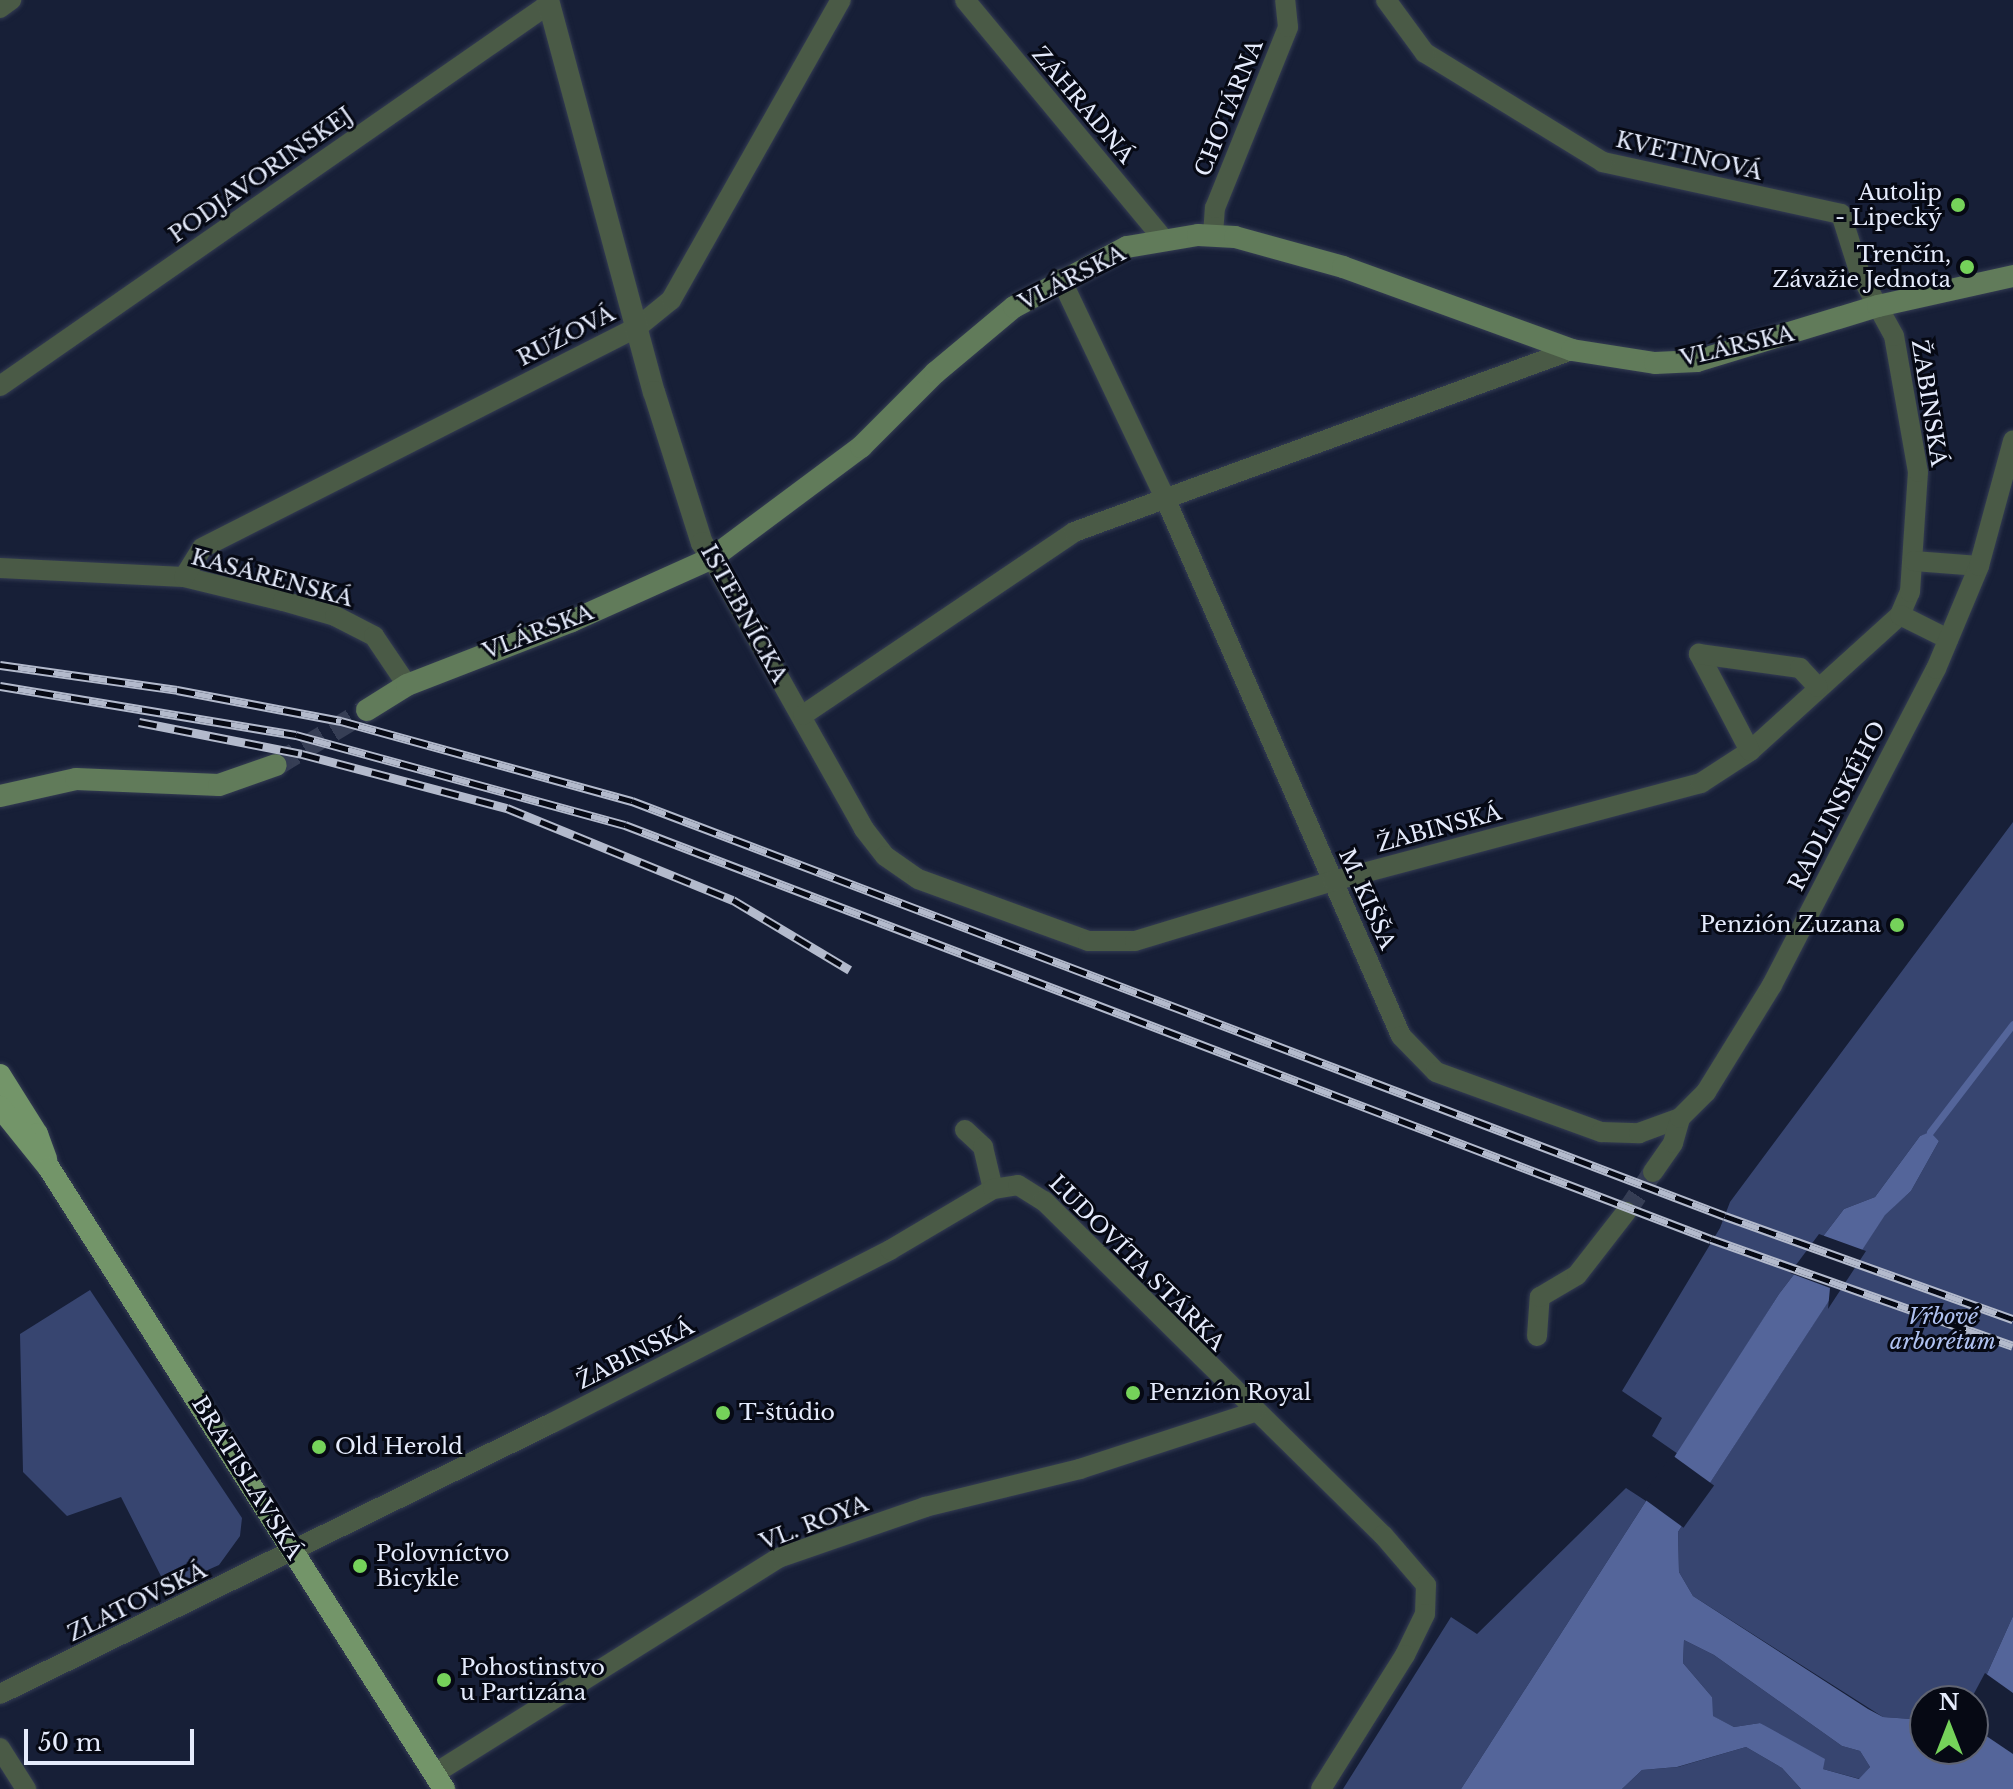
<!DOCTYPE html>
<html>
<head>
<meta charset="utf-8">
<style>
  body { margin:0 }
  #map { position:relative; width:2013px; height:1789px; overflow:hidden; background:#171f37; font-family:"Libre Baskerville",serif }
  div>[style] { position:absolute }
  .green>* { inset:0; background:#374570 }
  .water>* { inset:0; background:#54659a }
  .pier>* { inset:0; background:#171f37; transform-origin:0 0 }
  .stream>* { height:7px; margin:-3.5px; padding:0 3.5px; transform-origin:3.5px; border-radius:3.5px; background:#54659a }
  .minor-tunnel>* { height:20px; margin-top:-10px; transform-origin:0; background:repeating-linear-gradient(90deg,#363e55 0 20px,transparent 0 30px) }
  .secondary-tunnel>* { height:22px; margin-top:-11px; transform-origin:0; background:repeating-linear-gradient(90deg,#363e55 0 22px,transparent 0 33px) }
  .roads { filter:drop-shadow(0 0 2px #343c53) drop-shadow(0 0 2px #343c53) }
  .minor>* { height:20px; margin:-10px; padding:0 10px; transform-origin:10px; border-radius:10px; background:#4a5a46 }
  .tertiary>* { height:22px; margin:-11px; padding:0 11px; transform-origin:11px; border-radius:11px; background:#4a5a46 }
  .secondary>* { height:22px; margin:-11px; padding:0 11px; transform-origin:11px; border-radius:11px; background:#617b5a }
  .primary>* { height:22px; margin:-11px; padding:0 11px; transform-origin:11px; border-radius:11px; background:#739569 }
  .rail>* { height:9px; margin-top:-4.5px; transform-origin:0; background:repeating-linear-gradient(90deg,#060914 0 18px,#b3bacc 0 36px); box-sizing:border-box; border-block:2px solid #b3bacc }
  .dots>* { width:22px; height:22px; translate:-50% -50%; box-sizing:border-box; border:4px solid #060914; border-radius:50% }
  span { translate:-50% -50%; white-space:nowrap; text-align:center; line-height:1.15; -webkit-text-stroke:6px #060914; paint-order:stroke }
  .street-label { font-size:22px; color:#e5ebfc }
  .poi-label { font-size:22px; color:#e5ebfc }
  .right { translate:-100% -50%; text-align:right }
  .left { translate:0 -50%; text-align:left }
  .park-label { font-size:22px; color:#b0c2f1; font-style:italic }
  .north { position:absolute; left:1909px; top:1685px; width:80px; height:80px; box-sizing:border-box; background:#060914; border:2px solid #5f6371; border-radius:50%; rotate:0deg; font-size:22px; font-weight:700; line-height:32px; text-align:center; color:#e5ebfc }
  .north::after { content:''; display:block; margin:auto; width:28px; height:36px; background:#75d25a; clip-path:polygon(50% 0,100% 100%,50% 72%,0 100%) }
  .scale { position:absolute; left:24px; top:1729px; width:170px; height:36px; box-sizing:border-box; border:4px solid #e5ebfc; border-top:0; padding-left:10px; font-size:24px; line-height:28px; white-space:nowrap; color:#e5ebfc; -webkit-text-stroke:6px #060914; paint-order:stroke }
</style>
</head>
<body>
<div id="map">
  <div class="green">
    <i style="clip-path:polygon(2013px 822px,2013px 1616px,1973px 1705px,1925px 1701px,1925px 1720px,1883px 1717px,1693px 1596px,1679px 1572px,1678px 1532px,1885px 1214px,1911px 1191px,1939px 1141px,1930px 1133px,1920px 1136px,1875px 1197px,1844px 1209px,1779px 1294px,1678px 1454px,1652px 1436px,1662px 1418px,1622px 1391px,1720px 1228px,1730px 1202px)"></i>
    <i style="clip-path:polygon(90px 1290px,242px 1518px,240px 1536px,219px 1565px,167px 1588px,121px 1497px,67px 1516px,23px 1472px,20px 1334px)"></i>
    <i style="clip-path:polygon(1626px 1488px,1646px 1501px,1461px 1789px,1343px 1789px,1451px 1617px,1477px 1634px)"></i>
    <i style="clip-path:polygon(1684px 1640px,1714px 1655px,1842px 1746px,1860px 1751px,1870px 1767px,1860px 1779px,1823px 1769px,1760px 1723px,1734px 1727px,1712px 1716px,1712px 1697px,1683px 1663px)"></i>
    <i style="clip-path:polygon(1746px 1747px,1782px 1768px,1801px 1789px,1622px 1789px,1642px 1770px,1678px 1767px)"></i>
  </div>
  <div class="water">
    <i style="clip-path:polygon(evenodd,1930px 1132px,1939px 1141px,1911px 1191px,1885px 1215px,1678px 1532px,1679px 1572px,1693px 1596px,1868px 1709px,1883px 1717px,1925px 1720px,1925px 1749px,1973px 1749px,1973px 1705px,2013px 1616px,2013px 1789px,1801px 1789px,1782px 1768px,1746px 1747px,1677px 1767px,1642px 1770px,1622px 1789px,1461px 1789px,1779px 1294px,1844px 1209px,1875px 1197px,1920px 1136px,1930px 1132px,1684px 1640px,1714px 1655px,1842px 1746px,1860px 1751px,1870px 1767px,1859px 1779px,1823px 1769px,1825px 1759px,1760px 1723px,1734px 1727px,1713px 1716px,1712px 1697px,1683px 1663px,1684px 1640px)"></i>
  </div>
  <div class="pier">
    <i style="clip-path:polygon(1819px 1234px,1866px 1251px,1828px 1309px,1830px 1288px,1790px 1273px)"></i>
    <i style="left:1672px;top:1455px;width:52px;height:52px;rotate:36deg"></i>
    <i style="clip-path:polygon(1985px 1673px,2013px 1693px,2013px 1754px,1973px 1727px,1970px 1701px)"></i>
  </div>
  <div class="stream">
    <i style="left:1930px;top:1132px;width:136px;rotate:-52.5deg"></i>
  </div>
  <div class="minor-tunnel">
    <i style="left:1626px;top:1212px;width:48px;rotate:-56deg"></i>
  </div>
  <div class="secondary-tunnel">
    <i style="left:276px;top:765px;width:106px;rotate:-31.1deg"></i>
  </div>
  <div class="roads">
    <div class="minor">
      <i style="left:965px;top:0;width:312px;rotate:50.3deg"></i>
      <i style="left:0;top:8px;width:14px;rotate:-36deg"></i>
      <i style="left:1213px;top:235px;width:27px;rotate:-86deg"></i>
      <i style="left:1215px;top:208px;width:195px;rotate:-68deg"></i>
      <i style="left:1288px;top:27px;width:27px;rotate:-96deg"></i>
      <i style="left:1061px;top:279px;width:242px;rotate:64.6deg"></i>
      <i style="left:1165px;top:498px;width:587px;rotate:66.31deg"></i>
      <i style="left:1401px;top:1036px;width:50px;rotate:45.8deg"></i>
      <i style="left:1436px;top:1072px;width:176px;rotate:20deg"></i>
      <i style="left:1601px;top:1132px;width:38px;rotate:2deg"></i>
      <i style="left:1639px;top:1133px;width:44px;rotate:-20.1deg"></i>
      <i style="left:0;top:386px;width:669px;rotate:-34.83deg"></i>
      <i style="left:712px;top:558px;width:311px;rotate:60.7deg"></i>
      <i style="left:864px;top:829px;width:34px;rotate:52deg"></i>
      <i style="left:885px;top:856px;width:40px;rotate:34.9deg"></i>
      <i style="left:918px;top:879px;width:181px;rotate:20deg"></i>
      <i style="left:1088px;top:941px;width:47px"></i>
      <i style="left:1135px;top:941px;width:207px;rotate:-16.9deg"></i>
      <i style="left:1333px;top:881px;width:381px;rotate:-14.9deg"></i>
      <i style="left:1701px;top:783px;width:59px;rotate:-33.1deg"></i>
      <i style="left:1750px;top:751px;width:202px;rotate:-42.2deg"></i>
      <i style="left:1900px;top:615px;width:25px;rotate:-67deg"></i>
      <i style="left:1910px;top:592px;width:120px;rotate:-86.2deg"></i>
      <i style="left:1918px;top:472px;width:138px;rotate:-100deg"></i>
      <i style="left:1894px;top:336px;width:71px;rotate:-118.7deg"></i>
      <i style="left:1860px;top:274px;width:63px;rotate:-107.6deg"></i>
      <i style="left:1841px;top:214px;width:244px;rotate:-167.7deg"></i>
      <i style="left:1603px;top:162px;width:209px;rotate:-148.5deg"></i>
      <i style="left:1425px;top:53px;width:66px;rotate:-126.3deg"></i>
      <i style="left:1914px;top:561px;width:65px;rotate:4.4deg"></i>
      <i style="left:0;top:568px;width:184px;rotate:2.8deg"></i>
      <i style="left:184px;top:577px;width:102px;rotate:13.6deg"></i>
      <i style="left:283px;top:601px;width:54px;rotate:16.1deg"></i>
      <i style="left:335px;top:616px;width:44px;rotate:27.1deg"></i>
      <i style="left:374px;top:636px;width:59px;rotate:56deg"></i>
      <i style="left:184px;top:577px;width:34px;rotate:-58deg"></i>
      <i style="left:202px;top:548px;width:490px;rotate:-26.9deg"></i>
      <i style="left:639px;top:326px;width:41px;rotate:-39.1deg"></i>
      <i style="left:671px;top:300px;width:345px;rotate:-60.5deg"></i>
      <i style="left:1900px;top:615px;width:54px;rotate:26.6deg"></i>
      <i style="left:803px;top:715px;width:327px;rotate:-34deg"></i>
      <i style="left:1074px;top:532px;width:530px;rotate:-20.08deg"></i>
      <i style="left:1750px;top:751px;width:110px;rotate:-117.7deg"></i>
      <i style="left:1699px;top:654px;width:102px;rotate:7.9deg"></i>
      <i style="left:1800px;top:668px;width:26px;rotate:47deg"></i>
      <i style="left:965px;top:1130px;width:25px;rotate:43deg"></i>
      <i style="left:983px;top:1147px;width:43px;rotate:76.6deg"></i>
      <i style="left:1653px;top:1172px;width:35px;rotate:-55deg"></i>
      <i style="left:1673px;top:1143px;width:26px;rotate:-74deg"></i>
      <i style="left:1680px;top:1118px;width:37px;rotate:-45deg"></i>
      <i style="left:1706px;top:1092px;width:126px;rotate:-58.3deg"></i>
      <i style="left:1772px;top:985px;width:356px;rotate:-62.6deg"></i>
      <i style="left:1936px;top:669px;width:112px;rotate:-67.3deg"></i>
      <i style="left:1979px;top:566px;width:130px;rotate:-74.8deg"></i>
      <i style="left:1537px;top:1336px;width:39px;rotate:-86deg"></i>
      <i style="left:1540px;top:1297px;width:43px;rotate:-30.7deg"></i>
      <i style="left:1577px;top:1275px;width:80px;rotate:-52.1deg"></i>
      <i style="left:0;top:1694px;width:615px;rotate:-26.15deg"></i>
      <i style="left:552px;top:1423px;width:380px;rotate:-27.1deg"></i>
      <i style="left:890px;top:1250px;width:120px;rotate:-30.6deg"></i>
      <i style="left:993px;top:1189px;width:25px;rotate:-9deg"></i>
      <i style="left:1018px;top:1185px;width:31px;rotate:32deg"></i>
      <i style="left:1044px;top:1201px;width:476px;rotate:44.6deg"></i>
      <i style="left:1383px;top:1535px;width:66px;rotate:49.3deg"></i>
      <i style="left:1426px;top:1585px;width:29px;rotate:92deg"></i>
      <i style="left:1425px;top:1614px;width:46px;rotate:116deg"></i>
      <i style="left:1405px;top:1655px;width:158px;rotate:122.1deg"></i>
      <i style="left:0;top:1748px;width:49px;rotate:57.6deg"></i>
      <i style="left:434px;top:1774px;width:406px;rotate:-32.1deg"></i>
      <i style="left:778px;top:1558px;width:156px;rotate:-19.1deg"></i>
      <i style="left:925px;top:1507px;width:160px;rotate:-13.8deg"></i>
      <i style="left:1080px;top:1469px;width:183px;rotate:-18.1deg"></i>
    </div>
    <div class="tertiary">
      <i style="left:548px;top:0;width:406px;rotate:74.9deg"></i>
      <i style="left:654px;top:392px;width:158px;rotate:72.4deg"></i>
      <i style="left:702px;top:543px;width:18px;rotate:56deg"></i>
    </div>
    <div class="secondary">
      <i style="left:367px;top:710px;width:47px;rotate:-32deg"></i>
      <i style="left:407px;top:685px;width:177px;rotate:-21.2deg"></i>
      <i style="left:572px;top:621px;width:154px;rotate:-24.2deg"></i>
      <i style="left:712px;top:558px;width:186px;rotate:-36.7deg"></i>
      <i style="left:861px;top:447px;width:105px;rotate:-45deg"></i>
      <i style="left:935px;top:373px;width:103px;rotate:-39.9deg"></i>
      <i style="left:1014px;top:307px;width:128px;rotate:-28deg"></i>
      <i style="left:1127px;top:247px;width:72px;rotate:-9.6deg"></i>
      <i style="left:1198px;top:235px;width:37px;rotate:3deg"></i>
      <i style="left:1235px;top:237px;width:112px;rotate:15.5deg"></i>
      <i style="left:1343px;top:267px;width:244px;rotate:19.9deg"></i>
      <i style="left:1572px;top:350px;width:84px;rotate:8.9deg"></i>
      <i style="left:1655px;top:363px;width:42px;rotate:-2.7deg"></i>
      <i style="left:1697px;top:361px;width:189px;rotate:-16.9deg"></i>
      <i style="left:1878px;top:306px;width:138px;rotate:-12.5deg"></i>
      <i style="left:0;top:796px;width:78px;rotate:-12.6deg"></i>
      <i style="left:76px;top:779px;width:143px;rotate:2.4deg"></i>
      <i style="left:219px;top:785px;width:60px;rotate:-19.3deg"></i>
    </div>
    <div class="primary">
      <i style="left:0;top:1075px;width:70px;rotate:57.9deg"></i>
      <i style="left:37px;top:1134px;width:27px;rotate:70deg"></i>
      <i style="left:0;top:1107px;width:78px;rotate:51.2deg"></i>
      <i style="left:49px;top:1168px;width:736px;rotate:57.54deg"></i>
    </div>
  </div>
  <div class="rail">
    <i style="left:0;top:665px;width:179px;rotate:8deg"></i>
    <i style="left:177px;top:690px;width:167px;rotate:10.7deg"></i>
    <i style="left:341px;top:721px;width:302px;rotate:15.4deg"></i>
    <i style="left:632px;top:801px;width:1169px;rotate:20.79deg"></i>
    <i style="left:1725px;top:1216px;width:306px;rotate:19.7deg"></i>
    <i style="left:0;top:686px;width:300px;rotate:9.4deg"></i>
    <i style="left:296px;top:735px;width:341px;rotate:15.3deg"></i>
    <i style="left:625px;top:825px;width:1162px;rotate:20.87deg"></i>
    <i style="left:1711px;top:1239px;width:320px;rotate:19.5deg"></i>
    <i style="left:139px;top:722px;width:166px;rotate:11.1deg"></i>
    <i style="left:302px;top:754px;width:212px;rotate:14.8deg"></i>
    <i style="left:507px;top:808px;width:244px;rotate:22.2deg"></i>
    <i style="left:733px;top:900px;width:136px;rotate:30.9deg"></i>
  </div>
  <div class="dots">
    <i style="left:1958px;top:205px;background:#75d25a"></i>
    <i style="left:1967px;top:267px;background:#75d25a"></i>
    <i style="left:1897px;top:925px;background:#75d25a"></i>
    <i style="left:1133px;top:1393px;background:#75d25a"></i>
    <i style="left:723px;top:1413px;background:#75d25a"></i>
    <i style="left:319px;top:1447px;background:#75d25a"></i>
    <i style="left:360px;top:1566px;background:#75d25a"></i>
    <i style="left:444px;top:1680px;background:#75d25a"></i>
  </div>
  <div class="street-label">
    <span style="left:1083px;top:105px;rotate:50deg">ZÁHRADNÁ</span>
    <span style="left:1229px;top:108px;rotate:-68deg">CHOTÁRNA</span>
    <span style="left:1689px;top:156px;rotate:13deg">KVETINOVÁ</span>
    <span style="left:261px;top:175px;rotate:-35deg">PODJAVORINSKEJ</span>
    <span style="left:1072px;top:278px;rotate:-27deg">VLÁRSKA</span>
    <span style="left:566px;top:336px;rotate:-27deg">RUŽOVÁ</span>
    <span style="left:1737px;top:346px;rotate:-13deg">VLÁRSKA</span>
    <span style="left:1929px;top:403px;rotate:81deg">ŽABINSKÁ</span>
    <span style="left:272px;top:578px;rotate:15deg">KASÁRENSKÁ</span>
    <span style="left:744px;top:614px;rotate:61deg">ISTEBNÍCKA</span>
    <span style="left:538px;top:632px;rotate:-21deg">VLÁRSKA</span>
    <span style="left:1837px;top:806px;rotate:-63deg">RADLINSKÉHO</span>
    <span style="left:1439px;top:828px;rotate:-15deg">ŽABINSKÁ</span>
    <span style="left:1367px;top:899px;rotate:66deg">M. KIŠŠA</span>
    <span style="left:1137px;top:1263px;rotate:45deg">ĽUDOVÍTA STÁRKA</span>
    <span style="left:635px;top:1354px;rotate:-27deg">ŽABINSKÁ</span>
    <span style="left:247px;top:1478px;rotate:58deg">BRATISLAVSKÁ</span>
    <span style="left:814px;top:1523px;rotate:-21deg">VL. ROYA</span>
    <span style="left:137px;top:1602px;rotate:-26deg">ZLATOVSKÁ</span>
  </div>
  <div class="poi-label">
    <span class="right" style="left:1942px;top:205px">Autolip<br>- Lipecký</span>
    <span class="right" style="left:1951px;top:267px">Trenčín,<br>Závažie Jednota</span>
    <span class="right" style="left:1881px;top:925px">Penzión Zuzana</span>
    <span class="left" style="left:1149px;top:1393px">Penzión Royal</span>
    <span class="left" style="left:739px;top:1413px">T-štúdio</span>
    <span class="left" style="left:335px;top:1447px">Old Herold</span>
    <span class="left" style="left:376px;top:1566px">Poľovníctvo<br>Bicykle</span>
    <span class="left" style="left:460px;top:1680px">Pohostinstvo<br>u Partizána</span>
  </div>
  <div class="park-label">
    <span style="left:1943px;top:1329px">Vŕbové<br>arborétum</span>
  </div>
  <div class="north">N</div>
  <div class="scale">50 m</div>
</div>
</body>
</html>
